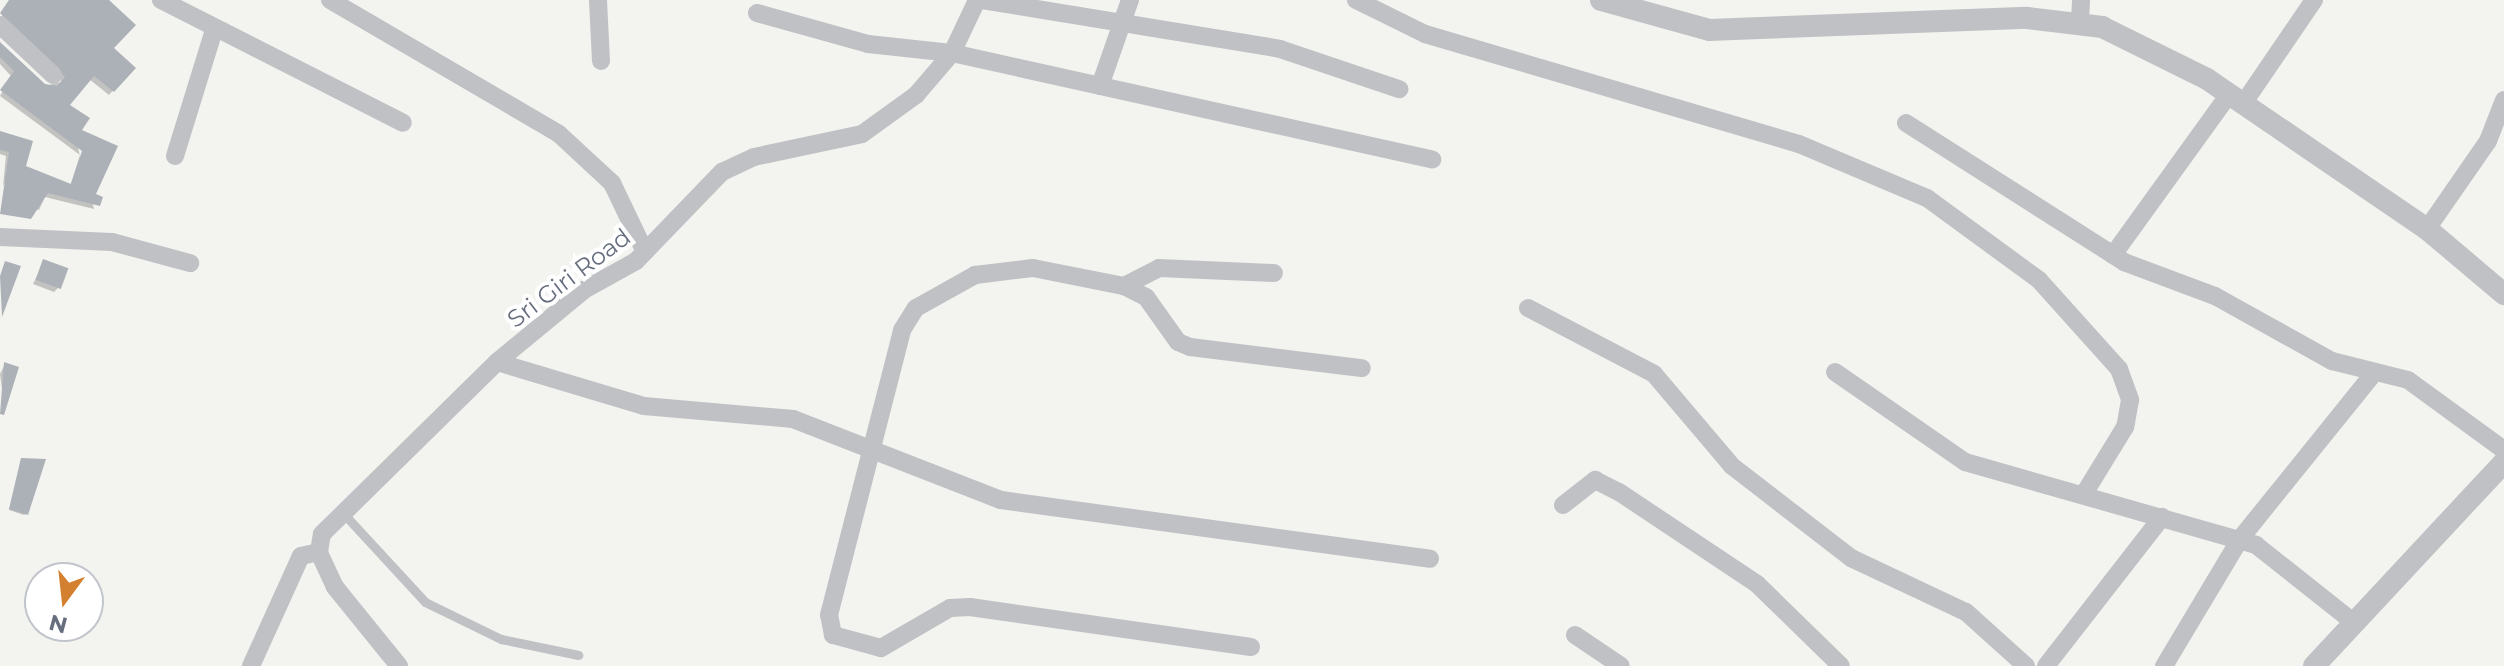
<!DOCTYPE html>
<html>
<head>
<meta charset="utf-8">
<style>
  body { margin:0 }
  #map { position:relative; width:2504px; height:666px; overflow:hidden; background:#f3f4f0; font-family:Montserrat,sans-serif }
  div>[style] { position:absolute }
  .shadow>* { inset:0; background:#0003 }
  .building>* { inset:0; background:#acb1b7; transform-origin:0 0 }
  .service>* { height:9px; margin:-4.5px; padding:0 4.5px; transform-origin:4.5px; border-radius:4.5px; background:#bfc1c5 }
  .minor>* { height:18px; margin:-9px; padding:0 9px; transform-origin:9px; border-radius:9px; background:#bfc1c5 }
  .tertiary>* { height:22px; margin:-11px; padding:0 11px; transform-origin:11px; border-radius:11px; background:#bfc1c5 }
  span { translate:-50% -50%; white-space:nowrap; text-align:center; line-height:1.15; -webkit-text-stroke:8px #fff; paint-order:stroke }
  .street-label { font-size:24px; color:#656d7e }
  .north { position:absolute; left:24px; top:562px; width:80px; height:80px; box-sizing:border-box; background:#fff; border:2px solid #c1c5cb; border-radius:50%; rotate:195deg; font-size:22px; font-weight:700; line-height:32px; text-align:center; color:#656d7e }
  .north::after { content:''; display:block; margin:auto; width:28px; height:36px; background:#d38030; clip-path:polygon(50% 0,100% 100%,50% 72%,0 100%) }
</style>
</head>
<body>
<div id="map">
  <div class="shadow">
    <i style="clip-path:polygon(9px 0,106px 0,112px 48px,133px 68px,109px 95px,89px 79px,67px 106px,94px 209px,45px 197px,39px 210px,22px 206px,32px 175px,70px 186px,80px 155px,0 96px,11px 76px,0 64px,0 44px,45px 86px,61px 82px,58px 70px,0 21px)"></i>
    <i style="clip-path:polygon(0 133px,27px 141px,3px 186px,6px 156px,0 154px)"></i>
    <i style="clip-path:polygon(44px 262px,59px 287px,54px 292px,33px 284px)"></i>
    <i style="clip-path:polygon(5px 364px,4px 404px,0 374px)"></i>
    <i style="clip-path:polygon(22px 460px,26px 514px,24px 515px,9px 510px)"></i>
  </div>
  <div class="building">
    <i style="clip-path:polygon(9px 0,109px 0,136px 25px,114px 48px,136px 68px,114px 92px,94px 76px,70px 105px,90px 118px,82px 130px,118px 146px,96px 194px,103px 197px,100px 206px,48px 193px,31px 219px,0 214px,9px 152px,0 150px,0 131px,33px 141px,26px 166px,71px 184px,82px 151px,0 90px,14px 71px,0 57px,0 42px,45px 84px,57px 86px,65px 77px,0 13px)"></i>
    <i style="left:43px;top:259px;width:27px;height:22px;rotate:20deg"></i>
    <i style="clip-path:polygon(5px 261px,21px 266px,2px 317px,0 276px)"></i>
    <i style="clip-path:polygon(4px 362px,19px 367px,4px 415px,0 414px)"></i>
    <i style="clip-path:polygon(21px 458px,46px 459px,28px 515px,9px 509px)"></i>
  </div>
  <div class="service">
    <i style="left:343px;top:513px;width:121px;rotate:47.3deg"></i>
    <i style="left:425px;top:602px;width:85px;rotate:26deg"></i>
    <i style="left:501px;top:639px;width:79px;rotate:11.7deg"></i>
  </div>
  <div class="minor">
    <i style="left:161px;top:0;width:271px;rotate:26.9deg"></i>
    <i style="left:330px;top:0;width:265px;rotate:30.3deg"></i>
    <i style="left:559px;top:134px;width:72px;rotate:42.8deg"></i>
    <i style="left:612px;top:183px;width:76px;rotate:64.4deg"></i>
    <i style="left:598px;top:0;width:61px;rotate:87.2deg"></i>
    <i style="left:982px;top:0;width:302px;rotate:9.3deg"></i>
    <i style="left:1280px;top:49px;width:126px;rotate:18.6deg"></i>
    <i style="left:1356px;top:0;width:77px;rotate:26.2deg"></i>
    <i style="left:1425px;top:34px;width:390px;rotate:16.4deg"></i>
    <i style="left:1799px;top:144px;width:139px;rotate:22.9deg"></i>
    <i style="left:1927px;top:198px;width:139px;rotate:36.2deg"></i>
    <i style="left:2039px;top:280px;width:120px;rotate:48deg"></i>
    <i style="left:2119px;top:369px;width:33px;rotate:70deg"></i>
    <i style="left:2130px;top:400px;width:27px;rotate:100deg"></i>
    <i style="left:2125px;top:427px;width:79px;rotate:121.5deg"></i>
    <i style="left:757px;top:13px;width:115px;rotate:15.6deg"></i>
    <i style="left:868px;top:44px;width:84px;rotate:6.1deg"></i>
    <i style="left:952px;top:53px;width:492px;rotate:12.5deg"></i>
    <i style="left:2080px;top:20px;width:20px;rotate:-87deg"></i>
    <i style="left:0;top:25px;width:73px;rotate:43.3deg"></i>
    <i style="left:1100px;top:86px;width:91px;rotate:-70.8deg"></i>
    <i style="left:2243px;top:104px;width:126px;rotate:-55.7deg"></i>
    <i style="left:1906px;top:123px;width:259px;rotate:32.5deg"></i>
    <i style="left:2124px;top:262px;width:97px;rotate:20.5deg"></i>
    <i style="left:2215px;top:296px;width:134px;rotate:29.1deg"></i>
    <i style="left:2332px;top:361px;width:78px;rotate:14deg"></i>
    <i style="left:2408px;top:380px;width:119px;rotate:36.1deg"></i>
    <i style="left:175px;top:156px;width:132px;rotate:-72.8deg"></i>
    <i style="left:2427px;top:229px;width:107px;rotate:-55.3deg"></i>
    <i style="left:2488px;top:141px;width:44px;rotate:-68.7deg"></i>
    <i style="left:0;top:237px;width:112px;rotate:2.6deg"></i>
    <i style="left:112px;top:242px;width:81px;rotate:15.1deg"></i>
    <i style="left:2113px;top:255px;width:198px;rotate:-54.2deg"></i>
    <i style="left:1124px;top:286px;width:39px;rotate:-27deg"></i>
    <i style="left:1159px;top:268px;width:115px;rotate:2.5deg"></i>
    <i style="left:1528px;top:308px;width:142px;rotate:27.6deg"></i>
    <i style="left:1654px;top:374px;width:121px;rotate:49.7deg"></i>
    <i style="left:1732px;top:466px;width:150px;rotate:37.7deg"></i>
    <i style="left:1851px;top:558px;width:127px;rotate:25.2deg"></i>
    <i style="left:1966px;top:612px;width:81px;rotate:42deg"></i>
    <i style="left:497px;top:362px;width:153px;rotate:16.7deg"></i>
    <i style="left:644px;top:406px;width:150px;rotate:5deg"></i>
    <i style="left:793px;top:419px;width:223px;rotate:21.3deg"></i>
    <i style="left:1001px;top:500px;width:433px;rotate:7.8deg"></i>
    <i style="left:1835px;top:372px;width:158px;rotate:34.7deg"></i>
    <i style="left:1965px;top:462px;width:303px;rotate:15.9deg"></i>
    <i style="left:2256px;top:545px;width:122px;rotate:38.4deg"></i>
    <i style="left:1563px;top:505px;width:41px;rotate:-38deg"></i>
    <i style="left:1595px;top:480px;width:27px;rotate:27deg"></i>
    <i style="left:1619px;top:492px;width:166px;rotate:33.7deg"></i>
    <i style="left:1757px;top:584px;width:117px;rotate:44.3deg"></i>
    <i style="left:1575px;top:635px;width:55px;rotate:34deg"></i>
    <i style="left:1251px;top:647px;width:284px;rotate:-171.9deg"></i>
    <i style="left:970px;top:607px;width:20px;rotate:177deg"></i>
    <i style="left:950px;top:608px;width:80px;rotate:149.9deg"></i>
    <i style="left:881px;top:648px;width:50px;rotate:-164.8deg"></i>
    <i style="left:833px;top:635px;width:20px;rotate:-101deg"></i>
    <i style="left:829px;top:615px;width:294px;rotate:-75.6deg"></i>
    <i style="left:902px;top:330px;width:26px;rotate:-58deg"></i>
    <i style="left:916px;top:308px;width:68px;rotate:-29.2deg"></i>
    <i style="left:975px;top:275px;width:58px;rotate:-6.9deg"></i>
    <i style="left:1033px;top:268px;width:93px;rotate:11.2deg"></i>
    <i style="left:1124px;top:286px;width:25px;rotate:27deg"></i>
    <i style="left:1146px;top:297px;width:55px;rotate:54.6deg"></i>
    <i style="left:1178px;top:342px;width:13px;rotate:23deg"></i>
    <i style="left:1190px;top:347px;width:173px;rotate:7deg"></i>
    <i style="left:251px;top:666px;width:121px;rotate:-65.6deg"></i>
    <i style="left:301px;top:556px;width:18px;rotate:-13deg"></i>
    <i style="left:399px;top:666px;width:102px;rotate:-129deg"></i>
    <i style="left:335px;top:587px;width:38px;rotate:-115deg"></i>
    <i style="left:319px;top:552px;width:18px;rotate:-81deg"></i>
    <i style="left:322px;top:534px;width:245px;rotate:-44.5deg"></i>
    <i style="left:497px;top:362px;width:113px;rotate:-39.6deg"></i>
    <i style="left:584px;top:290px;width:60px;rotate:-29.1deg"></i>
    <i style="left:636px;top:261px;width:124px;rotate:-46deg"></i>
    <i style="left:722px;top:172px;width:35px;rotate:-25deg"></i>
    <i style="left:754px;top:157px;width:110px;rotate:-12deg"></i>
    <i style="left:862px;top:134px;width:67px;rotate:-35.8deg"></i>
    <i style="left:916px;top:95px;width:55px;rotate:-49.4deg"></i>
    <i style="left:952px;top:53px;width:59px;rotate:-64.7deg"></i>
    <i style="left:2046px;top:666px;width:189px;rotate:-52.1deg"></i>
    <i style="left:2164px;top:666px;width:148px;rotate:-59.1deg"></i>
    <i style="left:2240px;top:539px;width:212px;rotate:-51.1deg"></i>
  </div>
  <div class="tertiary">
    <i style="left:1601px;top:0;width:112px;rotate:15.5deg"></i>
    <i style="left:1709px;top:30px;width:318px;rotate:-2.2deg"></i>
    <i style="left:2027px;top:18px;width:76px;rotate:6.8deg"></i>
    <i style="left:2102px;top:27px;width:117px;rotate:26.3deg"></i>
    <i style="left:2207px;top:79px;width:266px;rotate:34.3deg"></i>
    <i style="left:2427px;top:229px;width:101px;rotate:40.2deg"></i>
    <i style="left:2314px;top:666px;width:279px;rotate:-47deg"></i>
  </div>
  <div class="street-label">
    <span style="left:569px;top:278px;rotate:-37deg">Sri Giri Road</span>
  </div>
  <div class="north">N</div>
</div>
</body>
</html>
